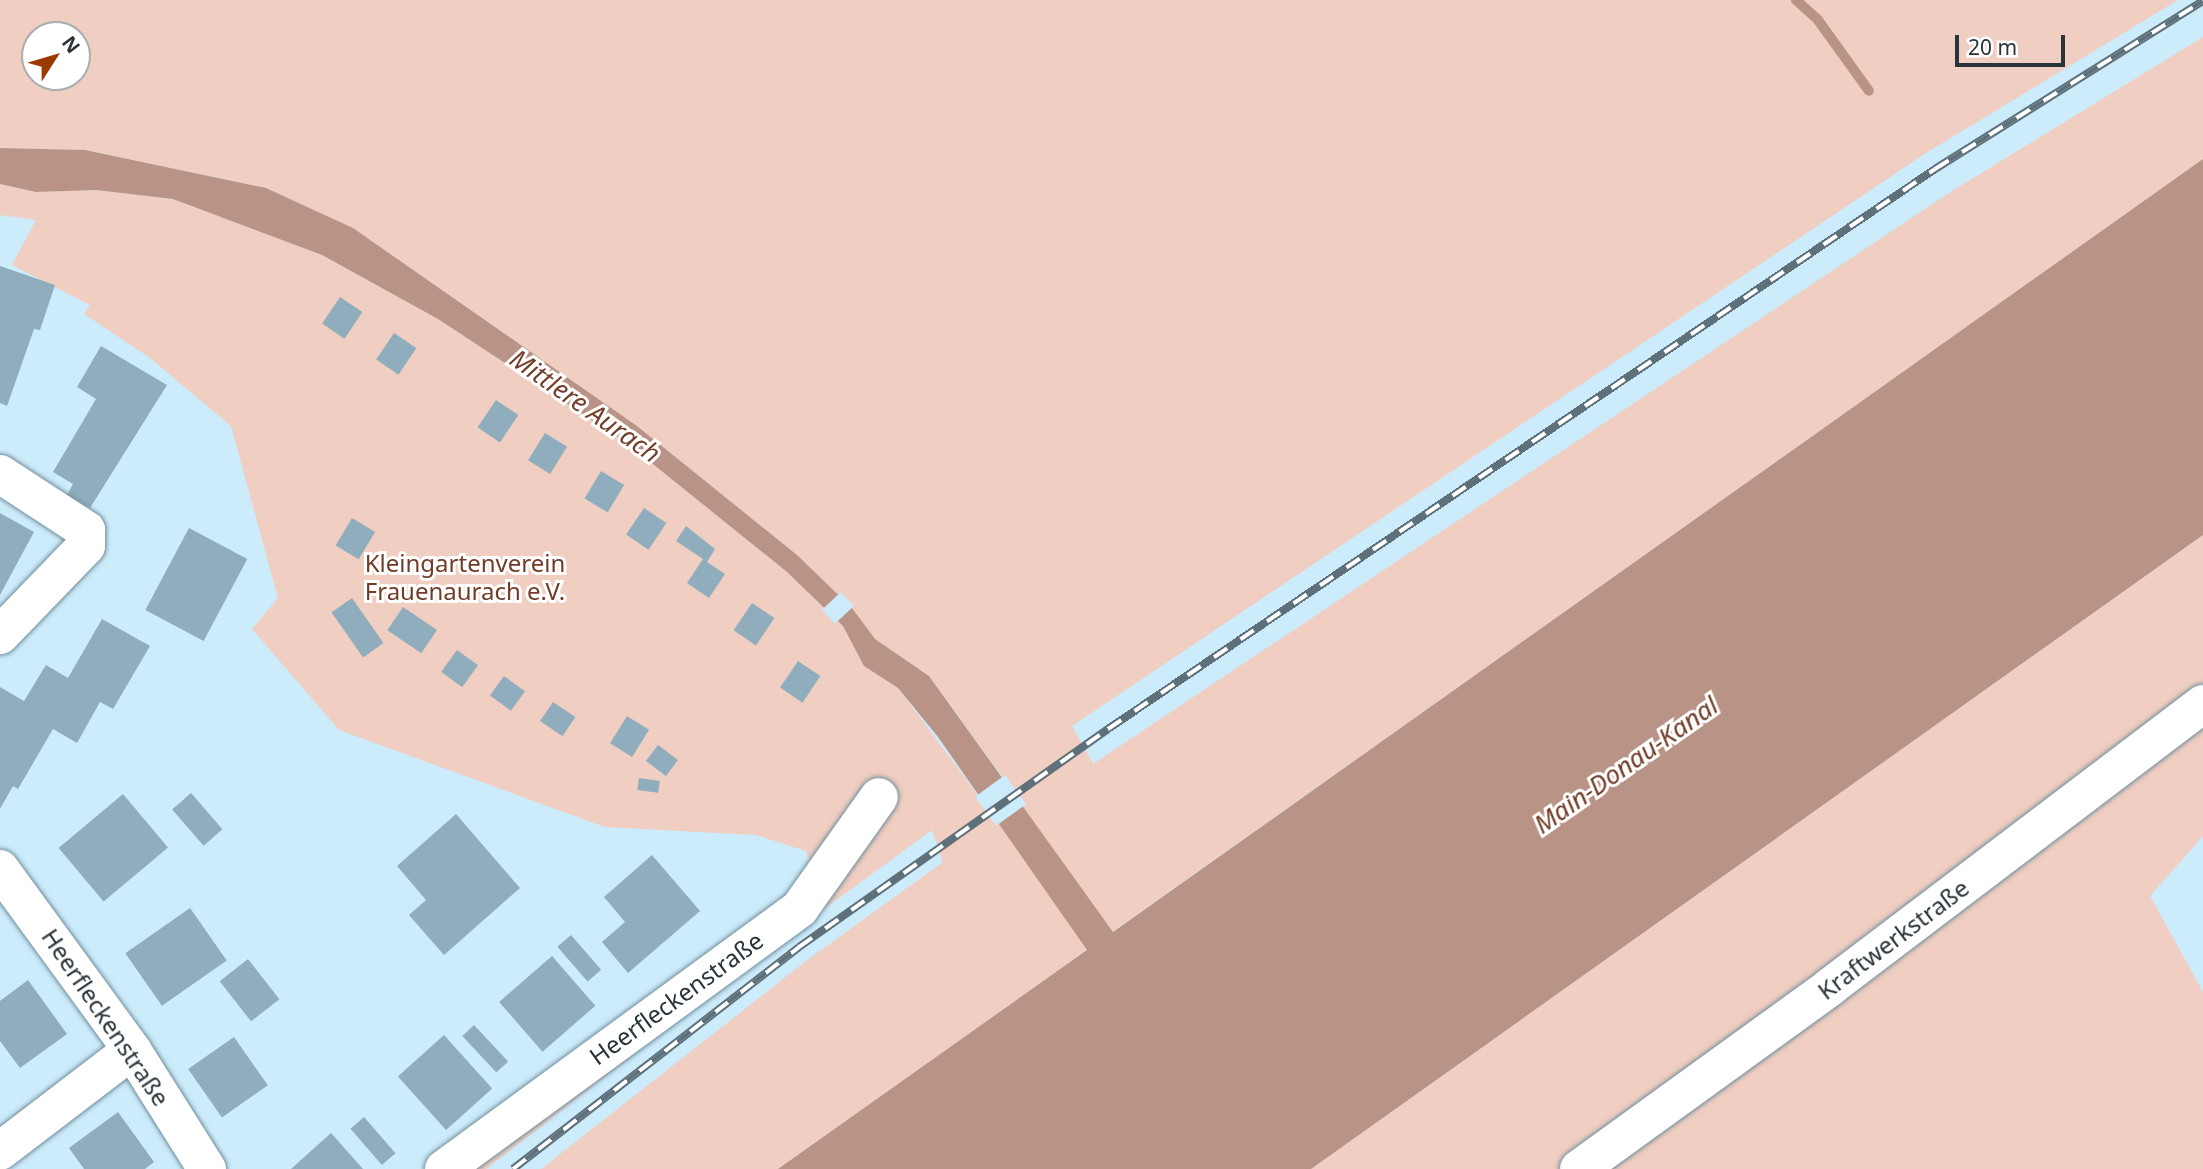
<!DOCTYPE html>
<html>
<head>
<meta charset="utf-8">
<style>
  body { margin:0 }
  #map { position:relative; width:2203px; height:1169px; overflow:hidden; background:#ccebfb; font-family:"Noto Sans",sans-serif }
  div>[style] { position:absolute }
  .green>* { inset:0; background:#f0cec1 }
  .water>* { inset:0; background:#b99486 }
  .pier>* { inset:0; background:#ccebfb; transform-origin:0 0 }
  .stream>* { height:10px; margin:-5px; padding:0 5px; transform-origin:5px; border-radius:5px; background:#b99486 }
  .building>* { inset:0; background:#8fadbc; transform-origin:0 0 }
  .roads { filter:drop-shadow(0 0 2px #718e9c) drop-shadow(0 0 2px #718e9c) }
  .minor>* { height:38px; margin:-19px; padding:0 19px; transform-origin:19px; border-radius:19px; background:#fff }
  .tertiary>* { height:38px; margin:-19px; padding:0 19px; transform-origin:19px; border-radius:19px; background:#fff }
  .rail>* { height:8px; margin-top:-4px; transform-origin:0; background:repeating-linear-gradient(90deg,#fff 0 16px,#5e7079 0 32px); box-sizing:border-box; border-block:2px solid #5e7079 }
  span { translate:-50% -50%; white-space:nowrap; text-align:center; line-height:1.15; -webkit-text-stroke:6px #fff; paint-order:stroke }
  .park-label { font-size:24px; color:#703c27 }
  .street-label { font-size:24px; color:#28343a }
  .water-label { font-size:26px; color:#723e29; font-style:italic }
  .north { position:absolute; left:21px; top:21px; width:70px; height:70px; box-sizing:border-box; background:#fff; border:2px solid #a9aeb0; border-radius:50%; rotate:53deg; font-size:19px; font-weight:700; line-height:28px; text-align:center; color:#28343a }
  .north::after { content:''; display:block; margin:auto; width:24px; height:32px; background:#9c3900; clip-path:polygon(50% 0,100% 100%,50% 72%,0 100%) }
  .scale { position:absolute; left:1955px; top:35px; width:110px; height:32px; box-sizing:border-box; border:4px solid #28343a; border-top:0; padding-left:9px; font-size:21px; line-height:24px; white-space:nowrap; color:#28343a; -webkit-text-stroke:5px #fff; paint-order:stroke }
</style>
</head>
<body>
<div id="map">
  <div class="green">
    <i style="clip-path:polygon(evenodd,0 0,2178px 0,1926px 153px,1072px 726px,1093px 764px,1949px 193px,2203px 37px,2203px 159px,778px 1169px,541px 1169px,806px 961px,943px 862px,932px 830px,783px 939px,486px 1169px,464px 1169px,820px 891px,806px 851px,756px 835px,605px 827px,339px 730px,252px 629px,278px 598px,231px 426px,150px 358px,84px 314px,90px 305px,12px 265px,36px 220px,0 215px,0 184px,36px 192px,96px 190px,173px 199px,322px 255px,438px 319px,628px 444px,787px 572px,843px 626px,864px 666px,898px 688px,1007px 834px,1004px 779px,929px 676px,875px 639px,852px 608px,797px 555px,637px 426px,353px 228px,266px 188px,85px 150px,0 148px,0 0,35px 35px,77px 35px,77px 77px,35px 77px,35px 35px)"></i>
    <i style="clip-path:polygon(2203px 535px,2203px 836px,2150px 896px,2203px 992px,2203px 1169px,1311px 1169px)"></i>
  </div>
  <div class="water">
    <i style="clip-path:polygon(0 148px,85px 150px,266px 188px,353px 228px,637px 426px,797px 555px,852px 608px,875px 639px,929px 676px,1113px 932px,2203px 159px,2203px 535px,1311px 1169px,778px 1169px,1087px 950px,938px 737px,898px 688px,864px 666px,843px 626px,787px 572px,628px 444px,438px 319px,322px 255px,173px 199px,96px 190px,36px 192px,0 184px)"></i>
  </div>
  <div class="pier">
    <i style="left:841px;top:592px;width:19px;height:26px;rotate:47deg"></i>
    <i style="left:1005px;top:775px;width:36px;height:37px;rotate:54deg"></i>
  </div>
  <div class="stream">
    <i style="left:1796px;top:0;width:30px;rotate:42deg"></i>
    <i style="left:1818px;top:20px;width:87px;rotate:54.3deg"></i>
  </div>
  <div class="building">
    <i style="clip-path:polygon(0 266px,55px 285px,40px 330px,34px 329px,7px 406px,0 403px)"></i>
    <i style="left:340px;top:297px;width:27px;height:32px;rotate:34deg"></i>
    <i style="left:394px;top:333px;width:27px;height:32px;rotate:34deg"></i>
    <i style="clip-path:polygon(101px 346px,167px 385px,90px 508px,67px 495px,73px 484px,53px 472px,96px 399px,77px 387px)"></i>
    <i style="left:496px;top:400px;width:27px;height:33px;rotate:34deg"></i>
    <i style="left:545px;top:433px;width:26px;height:32px;rotate:32deg"></i>
    <i style="left:601px;top:471px;width:27px;height:32px;rotate:31deg"></i>
    <i style="left:644px;top:508px;width:27px;height:32px;rotate:34deg"></i>
    <i style="clip-path:polygon(0 513px,34px 532px,0 595px)"></i>
    <i style="left:352px;top:518px;width:27px;height:32px;rotate:31deg"></i>
    <i style="clip-path:polygon(686px 526px,715px 549px,707px 562px,725px 574px,709px 598px,687px 583px,703px 559px,676px 541px)"></i>
    <i style="left:189px;top:528px;width:66px;height:93px;rotate:28deg"></i>
    <i style="left:352px;top:598px;width:55px;height:25px;rotate:55deg"></i>
    <i style="left:752px;top:603px;width:27px;height:33px;rotate:34deg"></i>
    <i style="left:403px;top:607px;width:41px;height:28px;rotate:34deg"></i>
    <i style="clip-path:polygon(102px 619px,150px 646px,113px 709px,100px 702px,77px 743px,53px 729px,18px 789px,13px 786px,0 809px,0 687px,24px 701px,46px 665px,68px 678px)"></i>
    <i style="left:457px;top:650px;width:26px;height:27px;rotate:36deg"></i>
    <i style="left:798px;top:661px;width:27px;height:32px;rotate:34deg"></i>
    <i style="left:504px;top:676px;width:26px;height:24px;rotate:36deg"></i>
    <i style="left:553px;top:702px;width:27px;height:23px;rotate:34deg"></i>
    <i style="left:627px;top:716px;width:26px;height:32px;rotate:32deg"></i>
    <i style="left:658px;top:745px;width:25px;height:20px;rotate:37deg"></i>
    <i style="left:639px;top:778px;width:21px;height:12px;rotate:8deg"></i>
    <i style="left:191px;top:793px;width:48px;height:25px;rotate:49deg"></i>
    <i style="left:123px;top:794px;width:70px;height:84px;rotate:50deg"></i>
    <i style="clip-path:polygon(456px 814px,520px 888px,444px 955px,409px 915px,426px 900px,397px 866px)"></i>
    <i style="clip-path:polygon(652px 855px,700px 911px,628px 973px,602px 942px,625px 922px,604px 897px)"></i>
    <i style="left:190px;top:908px;width:64px;height:79px;rotate:55deg"></i>
    <i style="left:571px;top:935px;width:46px;height:18px;rotate:49deg"></i>
    <i style="left:552px;top:956px;width:66px;height:70px;rotate:49deg"></i>
    <i style="left:248px;top:959px;width:51px;height:36px;rotate:52deg"></i>
    <i style="clip-path:polygon(28px 980px,67px 1034px,20px 1068px,0 1041px,0 1001px)"></i>
    <i style="left:474px;top:1025px;width:50px;height:16px;rotate:47deg"></i>
    <i style="left:444px;top:1035px;width:72px;height:62px;rotate:48deg"></i>
    <i style="left:234px;top:1037px;width:59px;height:56px;rotate:55deg"></i>
    <i style="clip-path:polygon(118px 1112px,154px 1162px,145px 1169px,84px 1169px,69px 1148px)"></i>
    <i style="left:364px;top:1117px;width:48px;height:18px;rotate:49deg"></i>
    <i style="clip-path:polygon(331px 1133px,363px 1169px,291px 1169px)"></i>
  </div>
  <div class="roads">
    <div class="minor">
      <i style="left:0;top:474px;width:103px;rotate:33.1deg"></i>
      <i style="left:86px;top:530px;width:16px;rotate:90deg"></i>
      <i style="left:86px;top:546px;width:124px;rotate:134deg"></i>
      <i style="left:0;top:869px;width:224px;rotate:53.9deg"></i>
      <i style="left:132px;top:1050px;width:141px;rotate:57.8deg"></i>
      <i style="left:0;top:1151px;width:166px;rotate:-37.4deg"></i>
      <i style="left:444px;top:1169px;width:441px;rotate:-36.2deg"></i>
      <i style="left:800px;top:908px;width:136px;rotate:-54.6deg"></i>
    </div>
    <div class="tertiary">
      <i style="left:1579px;top:1169px;width:310px;rotate:-35.9deg"></i>
      <i style="left:1830px;top:987px;width:468px;rotate:-37.2deg"></i>
    </div>
  </div>
  <div class="rail">
    <i style="left:513px;top:1169px;width:362px;rotate:-37.8deg"></i>
    <i style="left:799px;top:947px;width:378px;rotate:-35.2deg"></i>
    <i style="left:1108px;top:729px;width:999px;rotate:-34.1deg"></i>
    <i style="left:1935px;top:169px;width:316px;rotate:-32.1deg"></i>
  </div>
  <div class="park-label">
    <span style="left:465px;top:577px">Kleingartenverein<br>Frauenaurach e.V.</span>
  </div>
  <div class="street-label">
    <span style="left:1893px;top:939px;rotate:-37deg">Kraftwerkstraße</span>
    <span style="left:676px;top:998px;rotate:-36deg">Heerfleckenstraße</span>
    <span style="left:106px;top:1017px;rotate:56deg">Heerfleckenstraße</span>
  </div>
  <div class="water-label">
    <span style="left:585px;top:406px;rotate:35deg">Mittlere Aurach</span>
    <span style="left:1626px;top:765px;rotate:-35deg">Main-Donau-Kanal</span>
  </div>
  <div class="north">N</div>
  <div class="scale">20 m</div>
</div>
</body>
</html>
